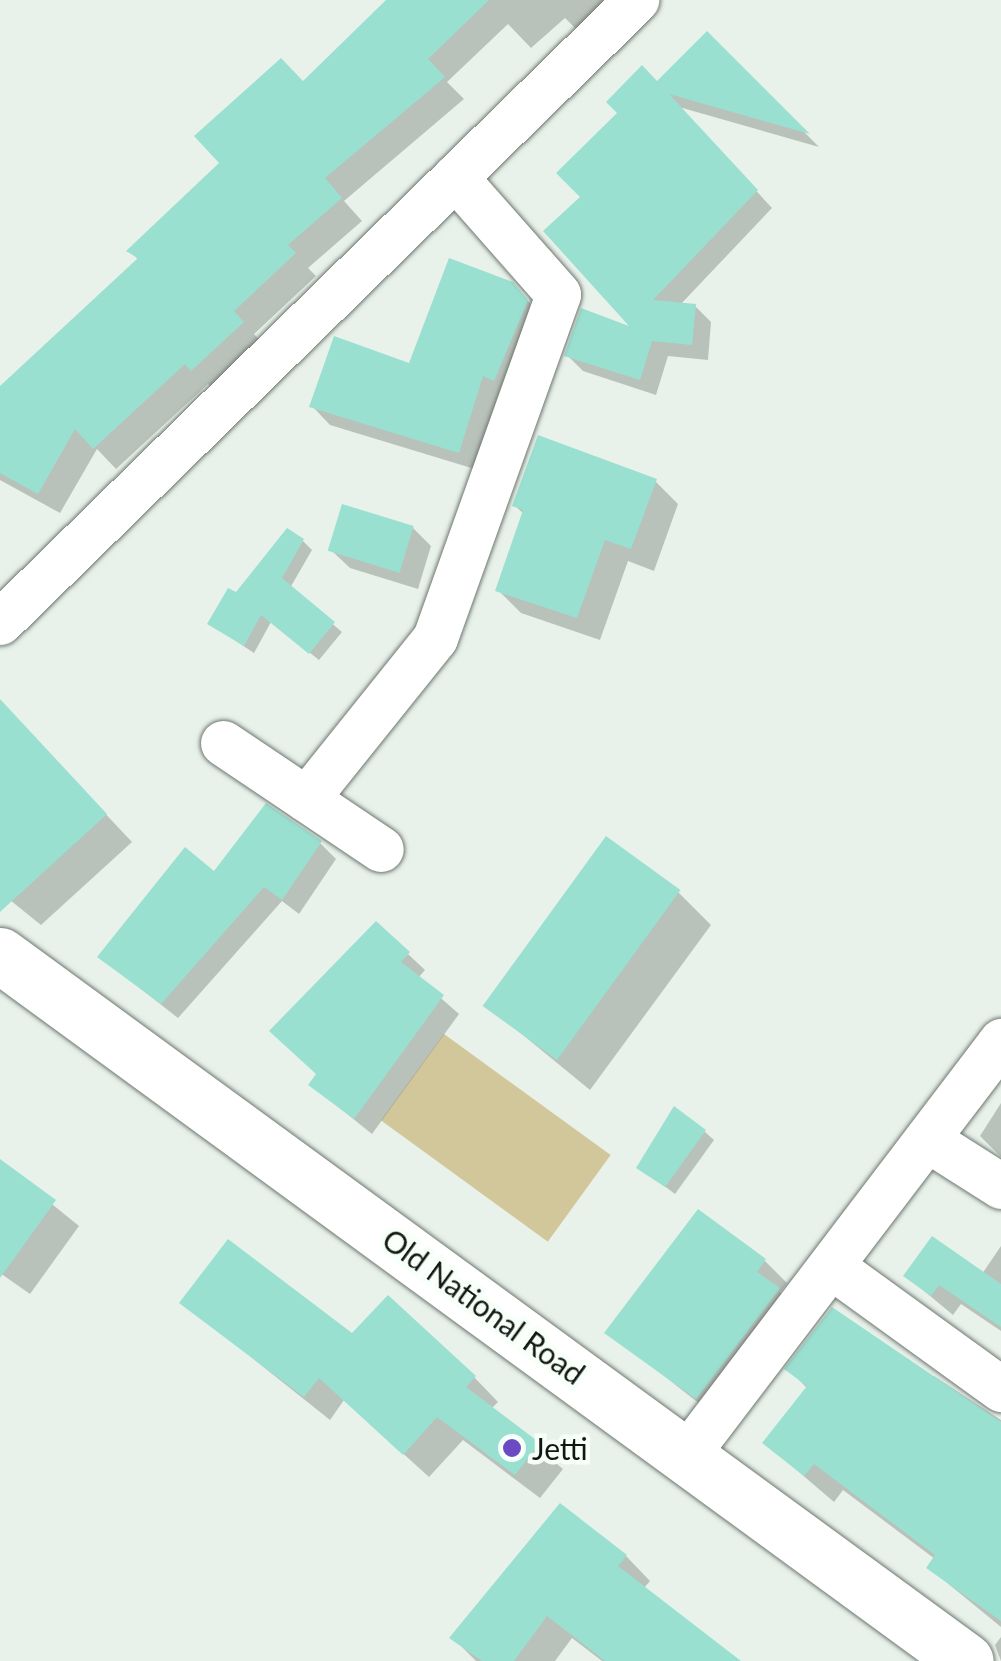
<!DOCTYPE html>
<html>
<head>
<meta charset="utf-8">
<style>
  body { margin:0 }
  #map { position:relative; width:1001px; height:1661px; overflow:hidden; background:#e8f2ea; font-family:Lato,sans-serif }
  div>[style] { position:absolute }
  .green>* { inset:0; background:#d2c79a; transform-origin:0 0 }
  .shadow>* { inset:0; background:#0003 }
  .building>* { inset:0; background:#9ae0d1; transform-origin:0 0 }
  .roads { filter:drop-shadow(0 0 2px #6e7770) drop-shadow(0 0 2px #6e7770) }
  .minor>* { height:45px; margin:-22.5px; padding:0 22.5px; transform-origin:22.5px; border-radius:22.5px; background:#fff }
  .secondary>* { height:55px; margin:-27.5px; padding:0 27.5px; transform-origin:27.5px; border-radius:27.5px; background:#fff }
  .dots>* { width:28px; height:28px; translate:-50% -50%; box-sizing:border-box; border:5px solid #f6fff8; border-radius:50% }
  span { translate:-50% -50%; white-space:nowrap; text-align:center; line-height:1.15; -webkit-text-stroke:9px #f6fff8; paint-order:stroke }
  .street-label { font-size:30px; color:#131613 }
  .poi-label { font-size:30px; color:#131613 }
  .left { translate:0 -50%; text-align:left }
</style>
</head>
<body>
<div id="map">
  <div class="green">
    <i style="left:444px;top:1034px;width:206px;height:107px;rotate:36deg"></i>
  </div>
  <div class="shadow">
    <i style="clip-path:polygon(390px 0,621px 0,582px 35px,565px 18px,531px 48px,508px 24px,447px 82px,464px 99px,344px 201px,362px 221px,308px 268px,316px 276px,254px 334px,263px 344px,214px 390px,208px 384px,116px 469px,97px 449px,60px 513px,0 480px,0 389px,139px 260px,129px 251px)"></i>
    <i style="clip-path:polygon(707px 34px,819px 147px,679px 107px,772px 208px,680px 305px,695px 306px,711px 322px,708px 360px,668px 356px,656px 395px,583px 371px,567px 355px,638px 332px,584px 197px,657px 84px)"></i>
    <i style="clip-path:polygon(512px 285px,531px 304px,478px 470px,330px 425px,312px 406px,411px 366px)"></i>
    <i style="clip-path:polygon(655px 481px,678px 504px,654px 571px,628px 561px,600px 640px,521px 613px,498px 590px,524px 514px,514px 505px)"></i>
    <i style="clip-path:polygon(413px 528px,431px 546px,418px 589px,350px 568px,331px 550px)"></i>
    <i style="clip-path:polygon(303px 541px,312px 550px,290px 588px,342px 632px,319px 660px,271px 622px,254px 653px,210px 624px)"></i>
    <i style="clip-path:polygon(0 702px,132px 842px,41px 925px,0 892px)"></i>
    <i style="clip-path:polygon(320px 843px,336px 859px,299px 914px,282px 901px,178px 1018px,100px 957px,214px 875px)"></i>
    <i style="clip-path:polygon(678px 892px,711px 925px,590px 1090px,485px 1004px)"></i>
    <i style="clip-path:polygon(408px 954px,425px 970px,418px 978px,459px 1014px,372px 1134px,311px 1085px,319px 1074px,289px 1047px)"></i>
    <i style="clip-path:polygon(1001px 1103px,1001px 1157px,980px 1136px)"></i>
    <i style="clip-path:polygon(705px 1132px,714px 1140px,675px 1194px,639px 1167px)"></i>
    <i style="clip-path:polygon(0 1162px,79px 1226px,30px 1294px,0 1273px)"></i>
    <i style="clip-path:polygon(1001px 1246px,1001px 1331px,961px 1304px,953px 1315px,906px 1276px,982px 1274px)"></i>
    <i style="clip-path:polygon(765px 1261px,787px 1283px,780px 1292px,800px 1312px,719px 1419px,608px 1332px)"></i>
    <i style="clip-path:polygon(183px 1303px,352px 1337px,474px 1377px,498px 1402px,491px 1409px,563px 1469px,540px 1498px,463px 1440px,429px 1477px,344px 1400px,330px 1420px)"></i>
    <i style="clip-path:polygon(788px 1369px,929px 1382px,934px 1376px,1001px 1420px,1001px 1627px,929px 1568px,935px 1559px,843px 1490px,834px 1502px,765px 1443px,808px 1389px)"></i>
    <i style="clip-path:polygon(626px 1556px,650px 1581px,643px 1589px,737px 1661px,602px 1661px,572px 1638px,555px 1661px,476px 1661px,453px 1638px)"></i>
    <i style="clip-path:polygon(1001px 1637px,1001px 1661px,995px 1645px)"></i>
  </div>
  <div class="building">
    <i style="clip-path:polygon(386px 0,489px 0,428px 59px,445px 77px,325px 178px,342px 198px,288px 245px,296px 253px,234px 311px,244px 322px,191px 371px,185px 364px,93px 449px,75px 429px,38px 494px,0 473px,0 386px,138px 258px,126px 251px,219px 163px,194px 136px,281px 58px,303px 81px)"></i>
    <i style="clip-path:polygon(707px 31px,810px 134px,669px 94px,758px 190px,653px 300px,696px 304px,692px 345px,652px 341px,640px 380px,564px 356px,581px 308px,629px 326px,543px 231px,580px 197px,556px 173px,617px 113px,606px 102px,642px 65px,657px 81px)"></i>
    <i style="clip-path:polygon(449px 258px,513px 282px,528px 300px,494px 381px,483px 376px,459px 453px,309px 407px,334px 336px,409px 363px)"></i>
    <i style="clip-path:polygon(538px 435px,657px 479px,631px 549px,605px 540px,577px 618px,495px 591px,523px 510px,512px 506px)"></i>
    <i style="left:342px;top:504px;width:75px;height:49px;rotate:17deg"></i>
    <i style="clip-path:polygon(287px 528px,304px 539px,282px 578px,335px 622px,309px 654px,261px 615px,244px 646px,207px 624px,228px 588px,236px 592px)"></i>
    <i style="clip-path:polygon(0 699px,107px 814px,0 912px)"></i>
    <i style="clip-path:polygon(266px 803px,322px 841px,282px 900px,264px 887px,161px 1004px,97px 957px,185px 847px,214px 871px)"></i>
    <i style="left:606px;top:836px;width:92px;height:210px;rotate:36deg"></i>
    <i style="clip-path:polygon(376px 921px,410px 952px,401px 962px,444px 995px,354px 1119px,308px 1085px,316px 1074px,269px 1031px)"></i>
    <i style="clip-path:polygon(674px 1106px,706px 1130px,665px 1187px,636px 1168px)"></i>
    <i style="clip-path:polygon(0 1159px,56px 1200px,0 1278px)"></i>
    <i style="clip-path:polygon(698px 1209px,766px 1259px,757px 1272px,780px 1288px,696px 1399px,604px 1333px)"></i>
    <i style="clip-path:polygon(932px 1236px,1001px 1284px,1001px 1327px,939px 1285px,931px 1296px,903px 1276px)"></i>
    <i style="clip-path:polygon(228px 1239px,352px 1333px,388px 1295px,476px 1376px,466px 1387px,540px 1443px,515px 1475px,437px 1417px,403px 1455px,319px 1378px,304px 1397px,179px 1303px)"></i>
    <i style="clip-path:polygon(832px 1307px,1001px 1422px,1001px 1621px,926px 1568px,935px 1555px,814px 1464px,804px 1476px,762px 1443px,807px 1386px,784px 1369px)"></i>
    <i style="clip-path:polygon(560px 1503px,627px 1555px,618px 1566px,741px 1661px,605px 1661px,547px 1616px,514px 1661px,482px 1661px,449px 1638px)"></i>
  </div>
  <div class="roads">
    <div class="minor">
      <i style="left:0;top:622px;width:890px;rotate:-44.36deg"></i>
      <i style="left:223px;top:743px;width:190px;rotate:33.9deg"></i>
      <i style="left:306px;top:799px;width:206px;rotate:-51.3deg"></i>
      <i style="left:435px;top:638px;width:365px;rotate:-70.3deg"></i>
      <i style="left:558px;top:294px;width:156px;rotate:-131.4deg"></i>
      <i style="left:927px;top:1139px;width:88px;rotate:32.4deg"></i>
      <i style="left:831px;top:1266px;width:210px;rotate:35.9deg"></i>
      <i style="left:687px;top:1454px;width:519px;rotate:-52.75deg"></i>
    </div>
    <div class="secondary">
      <i style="left:0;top:955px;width:1196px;rotate:36.16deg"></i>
    </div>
  </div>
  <div class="dots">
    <i style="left:512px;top:1448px;background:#6a4bc4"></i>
  </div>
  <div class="street-label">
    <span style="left:484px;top:1306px;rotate:36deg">Old National Road</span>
  </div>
  <div class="poi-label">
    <span class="left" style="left:532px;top:1448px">Jetti</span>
  </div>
</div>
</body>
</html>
